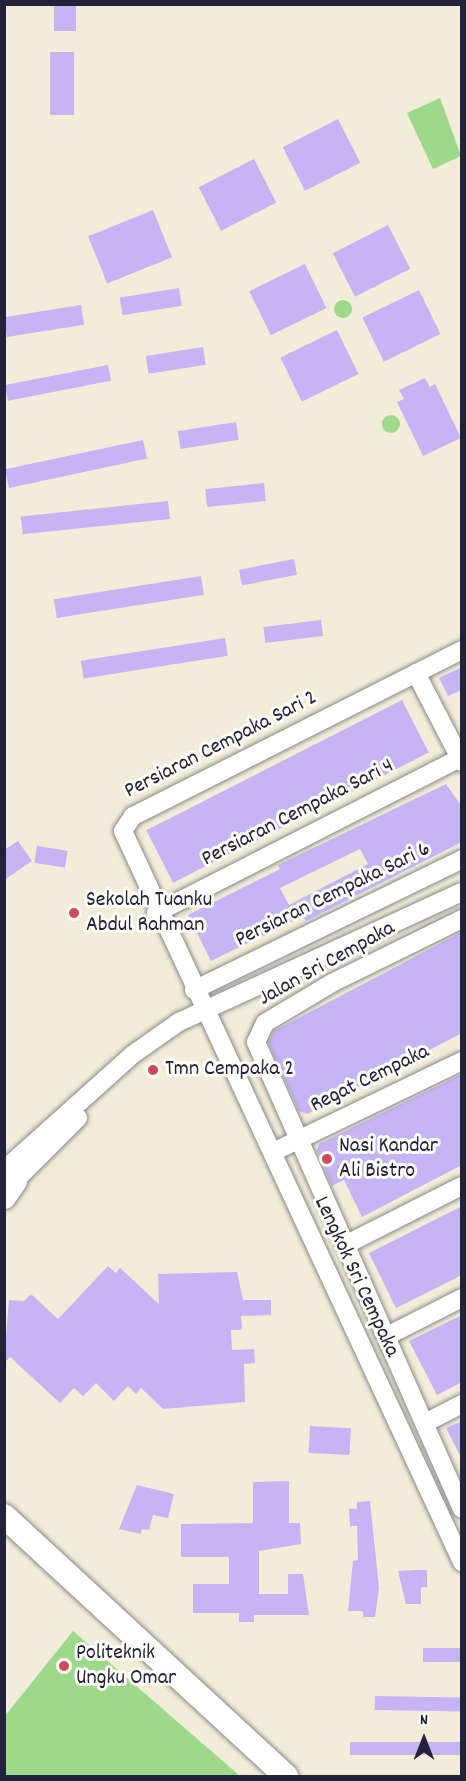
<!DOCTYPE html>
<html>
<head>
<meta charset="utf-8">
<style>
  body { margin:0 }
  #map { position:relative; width:466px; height:1781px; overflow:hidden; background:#f1edd8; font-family:Dekko,sans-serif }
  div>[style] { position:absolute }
  .green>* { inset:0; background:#9ed88b }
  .round { border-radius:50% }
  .building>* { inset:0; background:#c6b5f5; transform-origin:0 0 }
  .roads { filter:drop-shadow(0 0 2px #8a888a) drop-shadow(0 0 2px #8a888a) }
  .minor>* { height:18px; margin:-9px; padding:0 9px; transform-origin:9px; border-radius:9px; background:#fff }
  .major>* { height:24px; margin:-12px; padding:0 12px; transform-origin:12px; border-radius:12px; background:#fff }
  .dots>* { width:16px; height:16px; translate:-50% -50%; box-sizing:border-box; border:3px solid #fdfcf7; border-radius:50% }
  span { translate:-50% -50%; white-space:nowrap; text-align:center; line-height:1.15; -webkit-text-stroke:6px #fdfcf7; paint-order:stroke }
  .street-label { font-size:22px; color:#22223b }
  .poi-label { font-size:22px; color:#22223b }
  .left { translate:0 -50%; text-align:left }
  .frame { position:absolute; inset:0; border:6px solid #22223b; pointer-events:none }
  .north { position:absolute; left:394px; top:1709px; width:60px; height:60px; -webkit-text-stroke:4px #fdfcf7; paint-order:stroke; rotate:0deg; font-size:16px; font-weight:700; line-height:24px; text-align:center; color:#22223b }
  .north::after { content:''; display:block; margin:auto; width:21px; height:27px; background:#22223b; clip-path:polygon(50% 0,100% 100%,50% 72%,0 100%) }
</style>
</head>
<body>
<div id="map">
  <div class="green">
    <i style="clip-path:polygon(440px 98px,461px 156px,433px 169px,407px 113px)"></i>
    <i class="round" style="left:334px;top:300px;width:18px;height:18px"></i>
    <i class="round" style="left:382px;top:415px;width:18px;height:18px"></i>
    <i style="clip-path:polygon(73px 1631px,240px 1776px,5px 1776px,5px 1716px)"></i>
  </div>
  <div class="building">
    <i style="left:54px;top:4px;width:22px;height:27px"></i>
    <i style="left:50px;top:52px;width:24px;height:63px"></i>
    <i style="left:338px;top:119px;width:49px;height:62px;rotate:63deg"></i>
    <i style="left:254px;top:159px;width:49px;height:62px;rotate:63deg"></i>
    <i style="left:153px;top:210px;width:51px;height:70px;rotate:68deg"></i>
    <i style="left:388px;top:225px;width:49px;height:62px;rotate:63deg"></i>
    <i style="left:305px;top:264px;width:49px;height:62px;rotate:64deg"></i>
    <i style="left:179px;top:288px;width:18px;height:60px;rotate:81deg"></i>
    <i style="left:419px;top:290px;width:49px;height:63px;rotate:64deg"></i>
    <i style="left:81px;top:305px;width:20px;height:78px;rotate:81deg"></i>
    <i style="left:337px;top:330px;width:49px;height:63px;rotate:64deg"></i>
    <i style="left:203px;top:347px;width:18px;height:58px;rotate:81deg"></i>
    <i style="left:108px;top:365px;width:16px;height:105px;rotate:79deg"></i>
    <i style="clip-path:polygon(425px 378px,430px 387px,435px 384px,461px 438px,423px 456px,397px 402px,404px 399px,399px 390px)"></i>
    <i style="left:236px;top:422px;width:18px;height:59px;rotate:81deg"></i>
    <i style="left:143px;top:440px;width:19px;height:141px;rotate:78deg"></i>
    <i style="left:264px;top:483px;width:18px;height:59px;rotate:84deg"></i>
    <i style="left:168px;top:501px;width:18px;height:148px;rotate:84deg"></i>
    <i style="left:294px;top:559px;width:16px;height:56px;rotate:79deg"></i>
    <i style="left:201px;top:576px;width:19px;height:149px;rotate:81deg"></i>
    <i style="left:321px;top:620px;width:16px;height:58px;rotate:83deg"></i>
    <i style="left:225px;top:638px;width:18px;height:146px;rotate:81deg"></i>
    <i style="clip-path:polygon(462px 667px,462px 690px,448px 696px,439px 678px)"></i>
    <i style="left:402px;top:700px;width:59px;height:287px;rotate:63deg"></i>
    <i style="clip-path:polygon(evenodd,446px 784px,462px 807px,462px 842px,306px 921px,303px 916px,211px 961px,188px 915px,280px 869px,278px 865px,446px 784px,360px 849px,368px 864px,289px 905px,280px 888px,360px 849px)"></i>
    <i style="clip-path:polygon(18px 841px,32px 861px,4px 880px,4px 850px)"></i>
    <i style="left:37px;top:846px;width:31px;height:17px;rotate:9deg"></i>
    <i style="clip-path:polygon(462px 932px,462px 1033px,307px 1114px,299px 1111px,268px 1042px,274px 1031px)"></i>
    <i style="clip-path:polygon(462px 1074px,462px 1165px,362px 1217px,344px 1180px,332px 1186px,317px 1151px,319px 1144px)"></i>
    <i style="clip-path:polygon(462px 1206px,462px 1275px,396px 1308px,369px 1253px)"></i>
    <i style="clip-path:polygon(108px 1266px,116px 1273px,120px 1268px,159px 1304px,158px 1274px,237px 1272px,243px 1300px,271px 1300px,271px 1315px,241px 1316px,242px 1330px,231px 1330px,232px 1350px,254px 1349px,255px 1363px,244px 1364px,245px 1402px,163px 1409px,141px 1388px,136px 1394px,128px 1386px,114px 1401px,96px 1383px,83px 1396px,74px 1388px,60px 1403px,10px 1357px,4px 1363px,9px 1300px,24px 1301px,31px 1294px,58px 1319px)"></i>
    <i style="clip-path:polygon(462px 1315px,462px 1382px,437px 1395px,409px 1341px)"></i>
    <i style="clip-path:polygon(462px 1421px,462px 1459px,446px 1428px)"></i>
    <i style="left:310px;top:1426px;width:41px;height:27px;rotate:3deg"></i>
    <i style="clip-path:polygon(289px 1481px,289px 1523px,300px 1523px,301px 1544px,259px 1551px,259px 1594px,288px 1594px,288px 1574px,303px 1574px,309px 1615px,254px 1615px,254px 1622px,239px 1622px,239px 1613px,193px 1613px,193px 1584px,229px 1584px,229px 1557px,181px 1557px,181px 1524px,253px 1523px,253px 1482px)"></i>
    <i style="clip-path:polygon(137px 1485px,174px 1494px,168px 1518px,153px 1515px,149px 1530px,142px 1529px,141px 1534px,119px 1529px)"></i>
    <i style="clip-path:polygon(370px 1501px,379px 1588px,375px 1617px,363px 1617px,363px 1611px,348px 1611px,353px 1561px,358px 1560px,357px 1526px,350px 1526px,349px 1509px,357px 1509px,357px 1502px)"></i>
    <i style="clip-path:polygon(415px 1570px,427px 1570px,427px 1587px,421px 1587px,421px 1604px,406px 1604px,398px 1571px)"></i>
    <i style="left:423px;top:1648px;width:39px;height:14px"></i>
    <i style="left:375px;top:1696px;width:87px;height:14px;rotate:1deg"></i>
    <i style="left:350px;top:1742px;width:112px;height:13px"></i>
  </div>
  <div class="roads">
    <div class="minor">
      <i style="left:462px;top:650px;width:369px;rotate:153.2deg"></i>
      <i style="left:133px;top:816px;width:18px;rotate:124deg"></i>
      <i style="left:123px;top:831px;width:806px;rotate:65.12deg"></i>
      <i style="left:416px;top:673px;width:100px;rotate:62.7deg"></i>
      <i style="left:156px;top:913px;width:343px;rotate:-27deg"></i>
      <i style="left:462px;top:919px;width:145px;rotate:153.8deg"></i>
      <i style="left:332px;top:983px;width:78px;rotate:149.2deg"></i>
      <i style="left:265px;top:1023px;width:21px;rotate:115deg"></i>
      <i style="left:256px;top:1042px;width:510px;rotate:66.2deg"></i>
      <i style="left:194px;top:990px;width:298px;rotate:-26deg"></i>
      <i style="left:273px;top:1152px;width:210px;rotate:-25.7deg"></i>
      <i style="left:4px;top:1170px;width:172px;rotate:-41.9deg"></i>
      <i style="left:132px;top:1055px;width:57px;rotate:-35.1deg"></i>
      <i style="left:179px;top:1022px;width:311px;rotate:-24.7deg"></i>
      <i style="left:6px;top:1190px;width:102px;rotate:-45deg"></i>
      <i style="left:347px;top:1244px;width:129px;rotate:-26.8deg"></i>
      <i style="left:387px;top:1336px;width:84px;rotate:-26.9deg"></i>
      <i style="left:425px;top:1423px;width:42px;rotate:-27.2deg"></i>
    </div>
    <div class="major">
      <i style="left:4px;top:1197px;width:19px;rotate:-55deg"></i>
      <i style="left:4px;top:1516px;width:384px;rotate:42.7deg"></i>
    </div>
  </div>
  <div class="dots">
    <i style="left:74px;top:913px;background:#d1495b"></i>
    <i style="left:153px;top:1070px;background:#d1495b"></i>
    <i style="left:327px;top:1159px;background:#d1495b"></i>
    <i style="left:64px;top:1666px;background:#d1495b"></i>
  </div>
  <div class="street-label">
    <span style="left:221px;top:745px;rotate:-27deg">Persiaran Cempaka Sari 2</span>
    <span style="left:298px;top:813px;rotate:-27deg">Persiaran Cempaka Sari 4</span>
    <span style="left:333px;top:895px;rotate:-26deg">Persiaran Cempaka Sari 6</span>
    <span style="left:327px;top:964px;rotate:-29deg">Jalan Sri Cempaka</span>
    <span style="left:370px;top:1079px;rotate:-26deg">Regat Cempaka</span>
    <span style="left:356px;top:1277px;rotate:65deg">Lengkok Sri Cempaka</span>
  </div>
  <div class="poi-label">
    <span class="left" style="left:86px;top:913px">Sekolah Tuanku<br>Abdul Rahman</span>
    <span class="left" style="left:165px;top:1070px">Tmn Cempaka 2</span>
    <span class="left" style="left:339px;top:1159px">Nasi Kandar<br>Ali Bistro</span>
    <span class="left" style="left:76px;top:1666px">Politeknik<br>Ungku Omar</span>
  </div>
  <div class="frame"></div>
  <div class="north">N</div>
</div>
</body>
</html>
